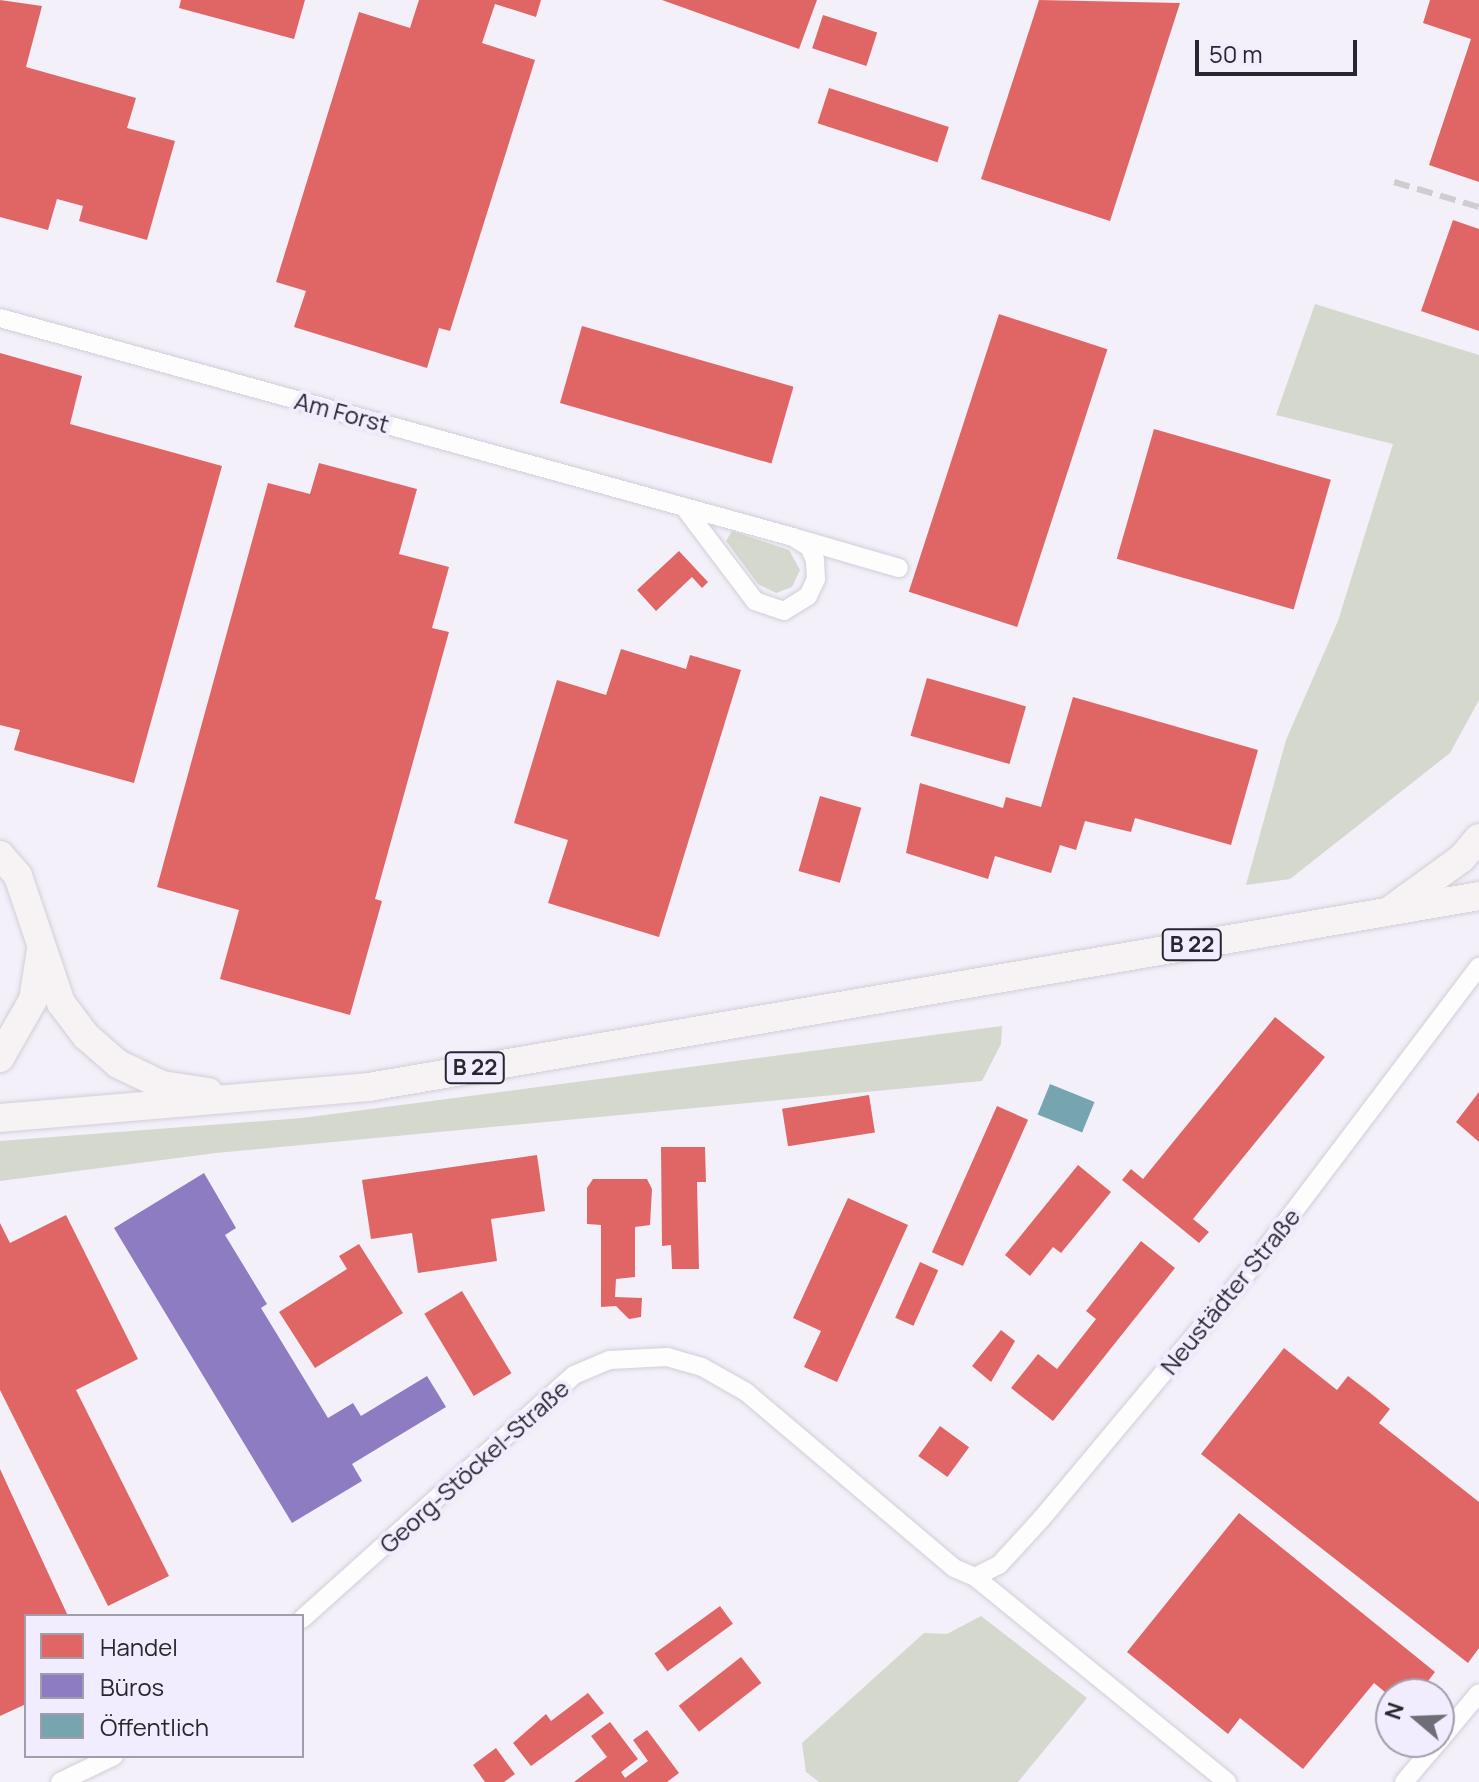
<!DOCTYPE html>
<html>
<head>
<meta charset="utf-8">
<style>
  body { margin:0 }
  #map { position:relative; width:1479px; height:1782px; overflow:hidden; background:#f3f0fa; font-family:Manrope,sans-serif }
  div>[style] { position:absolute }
  .green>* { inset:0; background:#d4d8cd }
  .shops>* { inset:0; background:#e06666; transform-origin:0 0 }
  .offices>* { inset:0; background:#8e7cc3 }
  .public>* { inset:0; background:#76a5af; transform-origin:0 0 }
  .roads { filter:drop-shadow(0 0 2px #d1ced7) drop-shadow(0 0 2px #d1ced7) }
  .minor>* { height:18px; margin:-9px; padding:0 9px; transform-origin:9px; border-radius:9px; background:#fdfdfe }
  .primary>* { height:28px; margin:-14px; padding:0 14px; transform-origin:14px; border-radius:14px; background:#f7f3f4 }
  .rail>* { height:6px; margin-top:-3px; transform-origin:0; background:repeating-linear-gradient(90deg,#cecdd0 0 16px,transparent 0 24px) }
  span { translate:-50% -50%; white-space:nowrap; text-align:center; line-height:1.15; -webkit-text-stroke:8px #f1ecfe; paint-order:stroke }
  .shield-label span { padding:2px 6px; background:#f1ecfe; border:2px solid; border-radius:6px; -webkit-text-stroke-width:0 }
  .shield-label { font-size:22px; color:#28262e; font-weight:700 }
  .street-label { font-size:24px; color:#28262e }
  .legend { position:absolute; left:24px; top:1614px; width:280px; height:144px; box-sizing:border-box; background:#f1ecfe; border:2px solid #a19dab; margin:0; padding:10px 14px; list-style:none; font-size:24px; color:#28262e }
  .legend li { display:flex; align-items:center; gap:16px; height:40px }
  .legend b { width:40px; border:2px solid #a19dab }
  .north { position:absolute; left:1375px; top:1678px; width:80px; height:80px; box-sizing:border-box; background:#f1ecfe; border:2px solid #a19dab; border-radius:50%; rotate:289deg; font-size:22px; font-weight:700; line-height:32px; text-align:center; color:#28262e }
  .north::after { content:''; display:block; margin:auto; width:28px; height:36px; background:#6f6d75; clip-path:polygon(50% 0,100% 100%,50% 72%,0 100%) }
  .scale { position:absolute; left:1195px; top:40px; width:162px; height:36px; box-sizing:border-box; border:4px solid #28262e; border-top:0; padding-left:10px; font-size:24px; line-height:28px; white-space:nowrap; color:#28262e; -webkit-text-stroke:6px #f1ecfe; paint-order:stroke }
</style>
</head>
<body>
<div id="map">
  <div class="green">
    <i style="clip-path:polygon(1315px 304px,1479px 355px,1479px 700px,1450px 753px,1290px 879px,1246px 885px,1286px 740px,1338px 621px,1393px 444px,1276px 415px)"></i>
    <i style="clip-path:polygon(732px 531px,789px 550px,800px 570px,792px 587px,776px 593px,758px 584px,726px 541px)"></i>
    <i style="clip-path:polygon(1002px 1026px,1001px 1044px,982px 1081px,216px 1153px,0 1181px,0 1141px,302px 1118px)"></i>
    <i style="clip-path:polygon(981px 1616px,1087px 1698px,1018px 1782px,819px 1782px,806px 1772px,802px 1743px,924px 1633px,947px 1634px)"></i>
  </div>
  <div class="shops">
    <i style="clip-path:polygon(0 0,42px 6px,26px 67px,136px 98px,127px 128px,175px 141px,147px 240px,79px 221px,83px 206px,57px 199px,48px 230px,0 217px)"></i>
    <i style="clip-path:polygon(181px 0,305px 0,294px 39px,179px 8px)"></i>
    <i style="clip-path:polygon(419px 0,541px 0,536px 17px,495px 4px,482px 43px,535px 60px,450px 331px,439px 328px,427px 368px,294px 327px,306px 291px,276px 282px,359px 12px,410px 28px)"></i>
    <i style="clip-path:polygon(662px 0,817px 0,799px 49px)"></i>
    <i style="clip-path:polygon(1039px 0,1180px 3px,1110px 221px,981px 179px)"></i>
    <i style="clip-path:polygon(1430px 0,1479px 0,1479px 182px,1429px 165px,1471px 39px,1423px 23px)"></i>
    <i style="left:823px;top:15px;width:57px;height:35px;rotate:18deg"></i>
    <i style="left:829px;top:88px;width:126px;height:37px;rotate:18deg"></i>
    <i style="clip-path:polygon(1453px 220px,1479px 229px,1479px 331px,1421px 311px)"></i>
    <i style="left:999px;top:314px;width:114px;height:292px;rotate:18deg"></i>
    <i style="left:582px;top:326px;width:220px;height:80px;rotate:16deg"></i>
    <i style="clip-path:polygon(0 353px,82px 376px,70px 424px,222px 466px,134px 783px,14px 750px,20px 730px,0 725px)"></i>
    <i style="left:1154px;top:429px;width:184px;height:135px;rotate:16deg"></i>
    <i style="clip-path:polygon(319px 463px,417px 489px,399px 554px,449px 567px,432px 628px,449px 632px,375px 899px,382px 901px,350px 1015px,220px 979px,239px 910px,157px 887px,268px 483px,310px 494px)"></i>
    <i style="clip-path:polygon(679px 551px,708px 582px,702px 588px,692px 577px,656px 611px,637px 590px)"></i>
    <i style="clip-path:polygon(621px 649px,686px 669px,690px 655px,741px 670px,659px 937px,548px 903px,568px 840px,514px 823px,557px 680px,606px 695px)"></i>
    <i style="left:927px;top:678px;width:103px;height:60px;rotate:16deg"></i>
    <i style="clip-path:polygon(1073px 697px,1258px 750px,1231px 845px,1135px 818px,1131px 832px,1085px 821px,1076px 850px,1060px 845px,1051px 873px,995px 856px,988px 879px,906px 853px,920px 783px,1003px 808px,1006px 797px,1041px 807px)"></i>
    <i style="left:820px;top:796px;width:43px;height:78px;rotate:16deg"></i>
    <i style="clip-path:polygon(1275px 1017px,1325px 1057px,1193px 1219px,1209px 1232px,1199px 1243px,1122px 1180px,1131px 1169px,1143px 1179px)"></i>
    <i style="clip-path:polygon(1479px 1092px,1479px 1142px,1456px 1122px)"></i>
    <i style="left:869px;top:1095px;width:38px;height:88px;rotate:81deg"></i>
    <i style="left:997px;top:1106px;width:34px;height:160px;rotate:24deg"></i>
    <i style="clip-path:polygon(661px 1147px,705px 1147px,706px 1182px,697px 1182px,699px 1269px,672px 1269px,671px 1245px,662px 1246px)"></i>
    <i style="clip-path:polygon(537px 1155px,545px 1211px,491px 1219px,497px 1261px,418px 1273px,412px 1233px,371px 1239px,362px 1180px)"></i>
    <i style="clip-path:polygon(1078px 1165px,1111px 1192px,1061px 1253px,1053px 1247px,1030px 1276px,1005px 1255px)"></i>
    <i style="clip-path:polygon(593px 1179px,647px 1179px,652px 1189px,650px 1225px,635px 1227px,635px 1277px,616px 1279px,615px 1297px,642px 1298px,641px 1317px,629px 1319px,616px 1306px,601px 1307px,601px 1225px,587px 1224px,587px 1188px)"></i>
    <i style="clip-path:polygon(848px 1198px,908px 1225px,837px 1382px,804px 1367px,821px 1331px,793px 1318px)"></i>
    <i style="clip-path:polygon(66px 1215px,138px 1359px,76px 1390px,169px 1576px,108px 1606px,0 1390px,0 1223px,10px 1243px)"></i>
    <i style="clip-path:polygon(1141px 1241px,1175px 1268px,1053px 1421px,1011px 1388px,1038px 1354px,1057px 1369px,1096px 1319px,1086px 1311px)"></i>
    <i style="clip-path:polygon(359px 1244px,403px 1313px,315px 1368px,279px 1312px,347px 1269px,339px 1256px)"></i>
    <i style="left:920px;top:1262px;width:20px;height:61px;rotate:24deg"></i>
    <i style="left:462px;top:1291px;width:96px;height:44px;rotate:59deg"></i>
    <i style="clip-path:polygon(1001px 1330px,1015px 1341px,991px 1382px,972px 1366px)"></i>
    <i style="clip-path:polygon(1284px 1348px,1337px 1390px,1348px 1376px,1369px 1392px,1390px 1409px,1379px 1423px,1479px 1502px,1479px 1648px,1468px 1663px,1201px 1454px)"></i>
    <i style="left:940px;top:1426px;width:36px;height:37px;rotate:36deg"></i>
    <i style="clip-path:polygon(0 1469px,68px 1616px,26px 1616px,26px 1704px,0 1716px)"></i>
    <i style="clip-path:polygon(1239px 1513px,1435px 1672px,1418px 1694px,1391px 1697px,1374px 1683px,1303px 1769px,1240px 1718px,1228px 1734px,1127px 1652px)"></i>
    <i style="left:720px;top:1606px;width:22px;height:81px;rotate:54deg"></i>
    <i style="left:741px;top:1657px;width:33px;height:79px;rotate:52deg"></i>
    <i style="clip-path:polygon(588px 1693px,604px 1713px,531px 1766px,513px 1743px,546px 1714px,551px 1721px)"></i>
    <i style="clip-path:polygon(610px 1722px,638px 1759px,621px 1772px,625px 1778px,648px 1761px,633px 1740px,647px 1730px,679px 1773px,667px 1782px,574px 1782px,607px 1757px,591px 1736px)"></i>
    <i style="clip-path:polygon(496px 1748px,515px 1774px,504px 1782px,485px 1782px,473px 1765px)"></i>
  </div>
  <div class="offices">
    <i style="clip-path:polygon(204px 1173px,236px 1228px,225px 1235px,267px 1304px,261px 1308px,328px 1418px,353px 1403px,361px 1416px,427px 1376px,446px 1407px,352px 1464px,362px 1481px,292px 1523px,114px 1228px)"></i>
  </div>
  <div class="public">
    <i style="left:1050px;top:1084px;width:48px;height:33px;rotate:22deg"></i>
  </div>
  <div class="roads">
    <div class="minor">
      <i style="left:0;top:318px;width:823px;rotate:15.44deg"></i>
      <i style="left:793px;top:537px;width:19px;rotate:32deg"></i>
      <i style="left:809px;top:547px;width:14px;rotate:65deg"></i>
      <i style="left:815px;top:560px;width:19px;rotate:87deg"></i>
      <i style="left:816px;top:579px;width:19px;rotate:115deg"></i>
      <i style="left:808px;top:596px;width:28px;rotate:148deg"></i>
      <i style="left:784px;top:611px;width:31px;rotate:-161deg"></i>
      <i style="left:755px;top:601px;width:118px;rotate:-127.1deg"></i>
      <i style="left:799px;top:539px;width:104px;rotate:16.2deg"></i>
      <i style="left:975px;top:1577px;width:27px;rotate:-27deg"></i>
      <i style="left:999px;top:1565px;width:64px;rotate:-47.5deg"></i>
      <i style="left:1042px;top:1518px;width:326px;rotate:-50.1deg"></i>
      <i style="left:1251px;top:1268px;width:378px;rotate:-52.9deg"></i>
      <i style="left:302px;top:1619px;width:365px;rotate:-41.9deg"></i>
      <i style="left:574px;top:1375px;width:39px;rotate:-23deg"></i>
      <i style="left:610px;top:1360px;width:57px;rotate:-3deg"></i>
      <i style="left:667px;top:1357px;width:36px;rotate:16deg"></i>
      <i style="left:702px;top:1367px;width:51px;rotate:29.6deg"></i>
      <i style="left:746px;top:1392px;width:272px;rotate:40.2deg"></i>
      <i style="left:954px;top:1568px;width:23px;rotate:23deg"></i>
      <i style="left:975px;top:1577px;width:325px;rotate:39.1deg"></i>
      <i style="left:1439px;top:1741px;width:62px;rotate:-50.2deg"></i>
      <i style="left:60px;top:1782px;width:60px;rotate:-25.7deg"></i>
      <i style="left:1404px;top:1782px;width:52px;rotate:-49.6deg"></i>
    </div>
    <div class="primary">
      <i style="left:0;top:855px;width:28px;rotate:49deg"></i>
      <i style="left:18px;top:876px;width:134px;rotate:71.3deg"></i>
      <i style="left:61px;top:1003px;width:41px;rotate:52.9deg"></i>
      <i style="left:86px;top:1036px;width:43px;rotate:41.2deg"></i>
      <i style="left:118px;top:1064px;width:49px;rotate:25.5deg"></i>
      <i style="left:162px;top:1085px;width:47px;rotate:8.7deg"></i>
      <i style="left:1393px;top:908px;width:85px;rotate:-35.9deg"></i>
      <i style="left:1462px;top:858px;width:26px;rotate:-50deg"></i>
      <i style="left:0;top:1058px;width:67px;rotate:-60.4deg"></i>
      <i style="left:33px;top:1000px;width:51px;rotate:-80.9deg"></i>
      <i style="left:0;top:1118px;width:370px;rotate:-4.8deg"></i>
      <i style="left:369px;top:1087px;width:1126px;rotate:-9.76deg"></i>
    </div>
  </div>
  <div class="rail">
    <i style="left:1394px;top:182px;width:89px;rotate:16.4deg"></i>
  </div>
  <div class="shield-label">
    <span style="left:1192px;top:945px">B 22</span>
    <span style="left:475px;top:1068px">B 22</span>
  </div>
  <div class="street-label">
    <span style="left:342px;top:412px;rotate:15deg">Am Forst</span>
    <span style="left:1230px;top:1291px;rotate:-51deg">Neustädter Straße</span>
    <span style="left:474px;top:1466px;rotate:-42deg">Georg-Stöckel-Straße</span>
  </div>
  <ul class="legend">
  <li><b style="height:22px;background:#e06666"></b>Handel</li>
  <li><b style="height:22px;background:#8e7cc3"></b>Büros</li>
  <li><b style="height:22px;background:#76a5af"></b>Öffentlich</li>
  </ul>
  <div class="north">N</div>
  <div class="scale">50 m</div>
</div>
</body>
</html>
